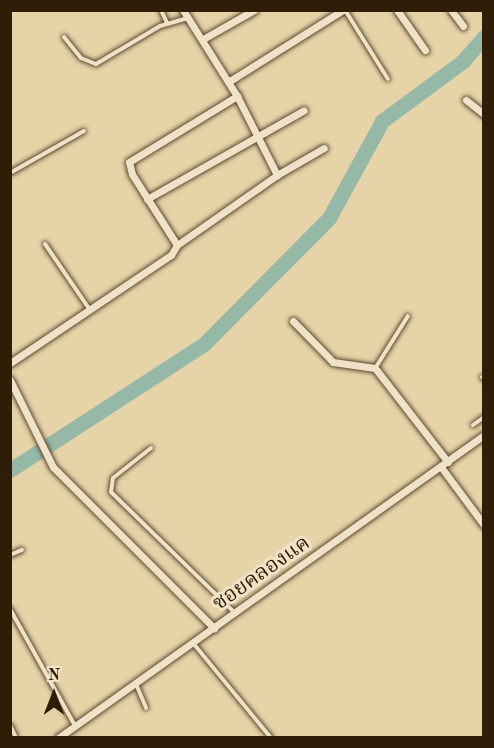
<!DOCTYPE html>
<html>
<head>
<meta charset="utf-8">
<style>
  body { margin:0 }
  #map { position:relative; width:494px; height:748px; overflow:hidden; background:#e6d3a7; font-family:"Old Standard TT","Noto Serif Thai",serif }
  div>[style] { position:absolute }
  .river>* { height:15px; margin:-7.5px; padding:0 7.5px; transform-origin:7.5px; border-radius:7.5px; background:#96b8a7 }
  .roads { filter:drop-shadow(0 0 2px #5d4a30) drop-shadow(0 0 2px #5d4a30) }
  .lane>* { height:4px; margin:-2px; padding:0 2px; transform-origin:2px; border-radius:2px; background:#efe2c6 }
  .street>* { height:7px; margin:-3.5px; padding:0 3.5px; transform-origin:3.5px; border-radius:3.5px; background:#efe2c6 }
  span { translate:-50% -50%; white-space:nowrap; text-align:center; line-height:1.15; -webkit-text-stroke:6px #efe2c6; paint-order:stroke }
  .street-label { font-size:21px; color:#2f1d08 }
  .frame { position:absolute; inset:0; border:12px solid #2f1d08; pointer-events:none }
  .north { position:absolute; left:24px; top:664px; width:60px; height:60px; -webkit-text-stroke:4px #efe2c6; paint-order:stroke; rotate:0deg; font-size:16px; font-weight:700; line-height:24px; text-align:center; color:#2f1d08 }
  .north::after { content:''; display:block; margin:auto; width:21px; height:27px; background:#2f1d08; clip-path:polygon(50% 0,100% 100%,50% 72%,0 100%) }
</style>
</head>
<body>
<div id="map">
  <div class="river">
    <i style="left:10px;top:470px;width:231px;rotate:-33deg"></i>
    <i style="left:204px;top:344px;width:177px;rotate:-45.2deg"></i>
    <i style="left:329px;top:218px;width:111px;rotate:-61.3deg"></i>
    <i style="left:382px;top:121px;width:101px;rotate:-36.5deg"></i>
    <i style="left:463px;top:61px;width:32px;rotate:-49deg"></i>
  </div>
  <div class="roads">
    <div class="lane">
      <i style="left:161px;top:10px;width:14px;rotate:65deg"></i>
      <i style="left:345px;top:10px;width:81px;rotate:58.1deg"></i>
      <i style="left:64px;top:37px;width:27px;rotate:51deg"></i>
      <i style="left:81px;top:58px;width:16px;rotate:22deg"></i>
      <i style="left:96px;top:64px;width:74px;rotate:-30.7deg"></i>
      <i style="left:160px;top:26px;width:29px;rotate:-16deg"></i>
      <i style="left:10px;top:173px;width:85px;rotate:-29.6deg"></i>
      <i style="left:45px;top:244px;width:80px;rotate:55.7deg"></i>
      <i style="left:376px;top:367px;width:60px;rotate:-57.9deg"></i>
      <i style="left:482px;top:377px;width:3px;rotate:45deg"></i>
      <i style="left:473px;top:425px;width:14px;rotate:-36deg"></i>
      <i style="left:151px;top:448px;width:48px;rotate:141.7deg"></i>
      <i style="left:113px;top:478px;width:14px;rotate:98deg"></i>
      <i style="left:111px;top:492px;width:172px;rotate:44.3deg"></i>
      <i style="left:10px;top:555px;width:13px;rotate:-23deg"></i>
      <i style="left:10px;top:609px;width:134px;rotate:60.9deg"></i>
      <i style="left:193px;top:643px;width:123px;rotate:50.6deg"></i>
      <i style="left:136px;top:684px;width:26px;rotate:67deg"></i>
      <i style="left:10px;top:725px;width:14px;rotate:65deg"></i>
    </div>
    <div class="street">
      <i style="left:183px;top:10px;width:102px;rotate:57.9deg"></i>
      <i style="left:237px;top:96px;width:89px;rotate:63.1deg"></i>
      <i style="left:397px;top:10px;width:49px;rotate:55deg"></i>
      <i style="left:451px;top:10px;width:20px;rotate:53deg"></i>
      <i style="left:203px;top:39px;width:59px;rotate:-29.6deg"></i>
      <i style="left:228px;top:82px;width:136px;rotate:-32.1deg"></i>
      <i style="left:466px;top:100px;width:23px;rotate:38deg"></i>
      <i style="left:147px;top:199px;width:180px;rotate:-29.5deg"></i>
      <i style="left:177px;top:245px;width:84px;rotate:-122.4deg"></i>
      <i style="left:132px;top:174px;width:12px;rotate:-104deg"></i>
      <i style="left:129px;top:162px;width:127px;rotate:-31.4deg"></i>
      <i style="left:293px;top:321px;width:57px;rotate:45.7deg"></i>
      <i style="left:333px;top:362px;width:42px;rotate:8.1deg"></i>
      <i style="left:375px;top:368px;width:119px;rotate:52.2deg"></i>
      <i style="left:10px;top:363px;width:194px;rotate:-33.9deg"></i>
      <i style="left:171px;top:255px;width:12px;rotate:-59deg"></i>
      <i style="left:177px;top:245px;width:122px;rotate:-35deg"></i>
      <i style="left:277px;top:175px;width:54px;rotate:-29.9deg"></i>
      <i style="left:10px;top:380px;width:97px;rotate:63.7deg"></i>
      <i style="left:53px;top:467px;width:228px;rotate:45deg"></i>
      <i style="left:441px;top:467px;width:72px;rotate:53.4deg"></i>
      <i style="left:58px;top:738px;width:523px;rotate:-35.42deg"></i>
    </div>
  </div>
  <div class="street-label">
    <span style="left:262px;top:574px;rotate:-35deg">ซอยคลองแค</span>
  </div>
  <div class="frame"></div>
  <div class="north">N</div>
</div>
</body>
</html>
